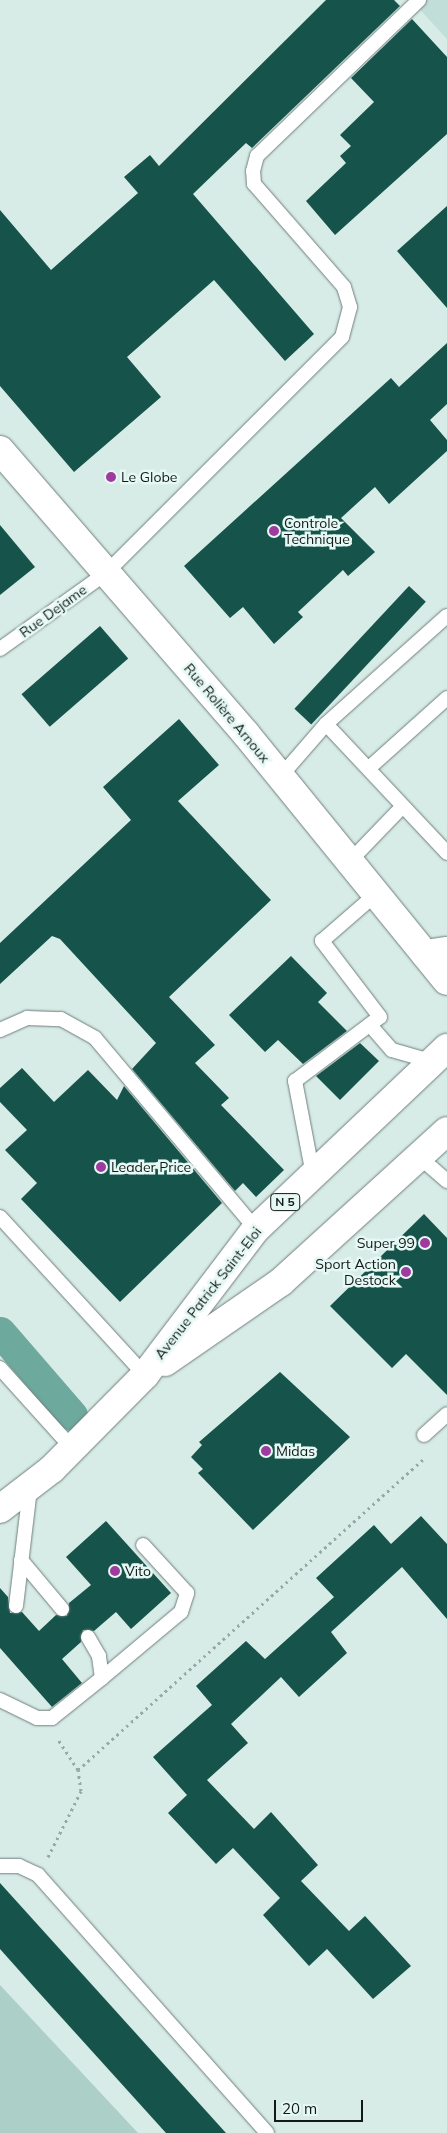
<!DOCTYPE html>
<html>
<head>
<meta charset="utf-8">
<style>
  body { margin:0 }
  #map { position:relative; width:447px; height:2133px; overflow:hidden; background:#d7ebe7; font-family:Mulish,sans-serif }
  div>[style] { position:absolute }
  .built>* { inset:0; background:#c2ded9 }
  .green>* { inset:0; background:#accfc8 }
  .canal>* { height:31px; margin:-15.5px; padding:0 15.5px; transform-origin:15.5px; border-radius:15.5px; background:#6ea99e }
  .building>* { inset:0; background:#16544b; transform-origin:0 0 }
  .path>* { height:3px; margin-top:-1.5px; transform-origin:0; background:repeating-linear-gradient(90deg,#98a8a5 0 2.5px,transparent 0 6.5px) }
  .roads { filter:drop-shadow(0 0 1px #6e7f7c) drop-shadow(0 0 1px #6e7f7c) }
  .lane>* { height:14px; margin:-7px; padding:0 7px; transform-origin:7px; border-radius:7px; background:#fff }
  .secondary>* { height:28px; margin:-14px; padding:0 14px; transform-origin:14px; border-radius:14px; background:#fff }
  .primary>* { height:28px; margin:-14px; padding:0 14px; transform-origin:14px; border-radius:14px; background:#fff }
  .dots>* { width:14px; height:14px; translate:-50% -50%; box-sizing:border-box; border:2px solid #e5f8f4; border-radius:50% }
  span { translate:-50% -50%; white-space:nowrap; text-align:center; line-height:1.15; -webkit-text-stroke:5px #e5f8f4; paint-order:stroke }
  .shield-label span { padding:1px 4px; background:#e5f8f4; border:1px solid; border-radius:4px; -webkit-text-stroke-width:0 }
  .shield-label { font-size:12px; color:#121918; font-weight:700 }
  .poi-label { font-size:14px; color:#121918 }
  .left { translate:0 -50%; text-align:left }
  .right { translate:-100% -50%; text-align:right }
  .street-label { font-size:14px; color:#121918 }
  .scale { position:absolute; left:274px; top:2100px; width:89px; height:22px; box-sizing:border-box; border:2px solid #121918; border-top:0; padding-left:6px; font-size:15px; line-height:18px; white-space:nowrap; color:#121918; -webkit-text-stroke:4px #e5f8f4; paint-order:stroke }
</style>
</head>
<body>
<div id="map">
  <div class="built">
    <i style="clip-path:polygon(411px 0,447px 0,447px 40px,447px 39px)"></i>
  </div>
  <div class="green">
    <i style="clip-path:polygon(0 1985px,138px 2133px,0 2133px)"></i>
  </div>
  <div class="canal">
    <i style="left:0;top:1332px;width:110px;rotate:49.1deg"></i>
  </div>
  <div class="building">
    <i style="clip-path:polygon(326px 0,394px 0,400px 6px,252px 148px,246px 143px,193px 194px,314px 334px,285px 361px,214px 280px,127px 357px,161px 397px,74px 472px,0 386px,0 210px,51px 270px,138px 193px,124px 177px,150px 155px,159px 166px)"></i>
    <i style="clip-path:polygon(412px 19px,447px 57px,447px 134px,335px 235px,306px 201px,346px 163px,340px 156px,351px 146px,340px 135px,374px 102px,351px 78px)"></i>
    <i style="clip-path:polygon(447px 206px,447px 308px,397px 251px)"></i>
    <i style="clip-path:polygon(447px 343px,447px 404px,430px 420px,447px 440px,447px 451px,389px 504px,375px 487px,341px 518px,375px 552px,348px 576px,343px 570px,298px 612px,303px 617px,274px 644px,243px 607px,230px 618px,184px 566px,391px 378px,399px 387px)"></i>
    <i style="clip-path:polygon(0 525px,35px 567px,0 595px)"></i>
    <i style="left:409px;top:586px;width:23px;height:168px;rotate:43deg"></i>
    <i style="left:100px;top:626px;width:43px;height:104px;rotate:49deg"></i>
    <i style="clip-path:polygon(179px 719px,219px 765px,178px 801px,271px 900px,169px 997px,215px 1045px,195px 1063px,229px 1098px,221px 1105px,284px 1170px,256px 1197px,243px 1183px,235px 1191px,132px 1069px,156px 1043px,60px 939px,52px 936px,0 984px,0 943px,131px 820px,103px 787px)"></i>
    <i style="clip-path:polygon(291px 956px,327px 993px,318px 1002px,347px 1031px,303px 1064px,278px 1040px,265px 1052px,229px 1015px)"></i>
    <i style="clip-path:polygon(360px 1043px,379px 1061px,340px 1100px,316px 1076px)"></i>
    <i style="clip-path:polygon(22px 1068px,54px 1102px,88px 1070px,117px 1100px,124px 1086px,222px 1203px,120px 1302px,21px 1199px,37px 1183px,5px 1150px,27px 1130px,0 1102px,0 1088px)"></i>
    <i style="clip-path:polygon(424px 1214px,447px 1238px,447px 1395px,406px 1354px,392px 1368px,330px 1306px)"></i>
    <i style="clip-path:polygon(280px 1372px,350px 1437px,253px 1530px,198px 1473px,203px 1469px,191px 1457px,202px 1445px,199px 1442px)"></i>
    <i style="clip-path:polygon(421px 1516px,447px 1544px,447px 1619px,402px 1567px,331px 1632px,347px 1653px,299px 1697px,281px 1677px,231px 1724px,248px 1743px,207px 1780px,254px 1829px,271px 1812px,318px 1865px,301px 1881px,349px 1931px,365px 1916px,411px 1966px,373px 1999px,327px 1949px,309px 1966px,263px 1915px,280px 1898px,233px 1848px,216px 1864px,168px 1813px,187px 1795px,153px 1757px,212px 1705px,196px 1686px,246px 1641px,265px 1659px,334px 1597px,316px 1578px,374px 1525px,391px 1544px)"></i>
    <i style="clip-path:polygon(106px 1521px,171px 1593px,131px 1629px,116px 1612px,94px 1631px,83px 1630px,81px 1642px,62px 1659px,82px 1683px,52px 1707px,0 1648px,0 1588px,8px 1597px,10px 1613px,22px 1612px,39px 1631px,56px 1615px,67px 1616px,69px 1603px,91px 1585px,66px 1557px)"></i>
    <i style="clip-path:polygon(0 1883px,226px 2133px,166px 2133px,33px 1986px,0 1949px)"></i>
  </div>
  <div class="path">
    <i style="left:78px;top:1770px;width:467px;rotate:-42deg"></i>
    <i style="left:48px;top:1857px;width:74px;rotate:-63.4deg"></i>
    <i style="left:81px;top:1791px;width:21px;rotate:-98deg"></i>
    <i style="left:78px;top:1770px;width:38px;rotate:-123deg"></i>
  </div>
  <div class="roads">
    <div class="lane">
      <i style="left:0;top:649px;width:130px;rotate:-35.6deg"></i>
      <i style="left:106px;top:573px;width:334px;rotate:-45deg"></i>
      <i style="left:342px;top:337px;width:31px;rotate:-75deg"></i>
      <i style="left:350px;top:307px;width:21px;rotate:-107deg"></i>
      <i style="left:344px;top:287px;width:137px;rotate:-131.1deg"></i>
      <i style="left:254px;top:184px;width:13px;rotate:-94deg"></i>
      <i style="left:253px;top:171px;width:16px;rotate:-75deg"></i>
      <i style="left:257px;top:156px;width:225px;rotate:-43.9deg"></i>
      <i style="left:326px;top:724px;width:177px;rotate:46.8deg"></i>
      <i style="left:369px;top:768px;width:105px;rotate:-41.9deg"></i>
      <i style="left:280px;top:777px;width:70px;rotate:-49deg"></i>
      <i style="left:326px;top:724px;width:162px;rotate:-41.8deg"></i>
      <i style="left:350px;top:861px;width:76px;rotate:-46.1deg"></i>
      <i style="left:370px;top:1025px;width:33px;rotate:49deg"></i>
      <i style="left:392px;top:1050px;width:40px;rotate:16deg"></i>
      <i style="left:0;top:1030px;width:30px;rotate:-24deg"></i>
      <i style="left:27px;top:1018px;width:34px;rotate:2deg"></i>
      <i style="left:61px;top:1019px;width:39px;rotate:29deg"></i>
      <i style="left:95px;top:1038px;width:250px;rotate:49.9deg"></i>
      <i style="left:417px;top:1155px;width:40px;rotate:41deg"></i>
      <i style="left:313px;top:1175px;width:96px;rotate:-100.8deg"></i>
      <i style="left:295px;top:1081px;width:106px;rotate:-37deg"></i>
      <i style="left:380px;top:1017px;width:96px;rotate:-127.3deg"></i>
      <i style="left:322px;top:941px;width:72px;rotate:-41deg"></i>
      <i style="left:0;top:1217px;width:214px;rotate:47.5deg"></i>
      <i style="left:0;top:1368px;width:108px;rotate:48deg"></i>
      <i style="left:424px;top:1435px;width:31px;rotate:-42deg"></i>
      <i style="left:21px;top:1560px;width:64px;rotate:50.1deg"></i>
      <i style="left:16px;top:1606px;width:119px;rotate:-83.2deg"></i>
      <i style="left:102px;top:1678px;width:103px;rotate:-39.9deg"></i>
      <i style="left:181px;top:1612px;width:20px;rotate:-72deg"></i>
      <i style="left:187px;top:1593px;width:65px;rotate:-132.5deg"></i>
      <i style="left:0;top:1700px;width:41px;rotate:25.9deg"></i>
      <i style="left:37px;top:1718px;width:15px"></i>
      <i style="left:52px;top:1718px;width:64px;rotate:-38.7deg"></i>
      <i style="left:102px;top:1678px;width:22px;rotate:-98deg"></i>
      <i style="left:99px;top:1656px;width:22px;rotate:-120deg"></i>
      <i style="left:0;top:1866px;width:19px"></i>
      <i style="left:19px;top:1866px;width:21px;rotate:25deg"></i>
      <i style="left:38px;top:1875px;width:345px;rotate:48.4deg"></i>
    </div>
    <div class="secondary">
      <i style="left:0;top:450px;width:376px;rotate:49.1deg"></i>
      <i style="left:246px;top:734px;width:318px;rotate:50.9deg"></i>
    </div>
    <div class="primary">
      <i style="left:425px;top:954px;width:22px;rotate:-8deg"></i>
      <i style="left:165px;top:1362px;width:141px;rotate:-34.6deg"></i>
      <i style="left:281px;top:1282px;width:224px;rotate:-42.3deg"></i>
      <i style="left:0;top:1509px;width:66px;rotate:-37.6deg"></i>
      <i style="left:52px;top:1469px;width:132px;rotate:-45.3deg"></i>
      <i style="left:145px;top:1375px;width:183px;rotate:-52.8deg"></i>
      <i style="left:256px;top:1229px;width:263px;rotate:-43.5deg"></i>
    </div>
  </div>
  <div class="dots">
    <i style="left:111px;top:477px;background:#9f3a9f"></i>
    <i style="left:274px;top:531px;background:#9f3a9f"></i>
    <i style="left:101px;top:1167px;background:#9f3a9f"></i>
    <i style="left:425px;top:1243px;background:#9f3a9f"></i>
    <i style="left:406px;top:1272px;background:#9f3a9f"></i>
    <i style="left:266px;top:1451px;background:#9f3a9f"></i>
    <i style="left:115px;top:1571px;background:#9f3a9f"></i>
  </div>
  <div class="shield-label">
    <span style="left:285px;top:1202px">N 5</span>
  </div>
  <div class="poi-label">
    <span class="left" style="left:121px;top:477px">Le Globe</span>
    <span class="left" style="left:284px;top:531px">Controle<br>Technique</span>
    <span class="left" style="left:111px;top:1167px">Leader Price</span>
    <span class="right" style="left:415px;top:1243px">Super 99</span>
    <span class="right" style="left:396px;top:1272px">Sport Action<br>Destock</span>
    <span class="left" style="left:276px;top:1451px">Midas</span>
    <span class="left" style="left:125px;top:1571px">Vito</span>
  </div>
  <div class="street-label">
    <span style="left:53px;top:611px;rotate:-36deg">Rue Dejame</span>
    <span style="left:227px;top:713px;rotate:50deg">Rue Rolière Arnoux</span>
    <span style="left:208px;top:1293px;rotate:-52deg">Avenue Patrick Saint-Eloi</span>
  </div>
  <div class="scale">20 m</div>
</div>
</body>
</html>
